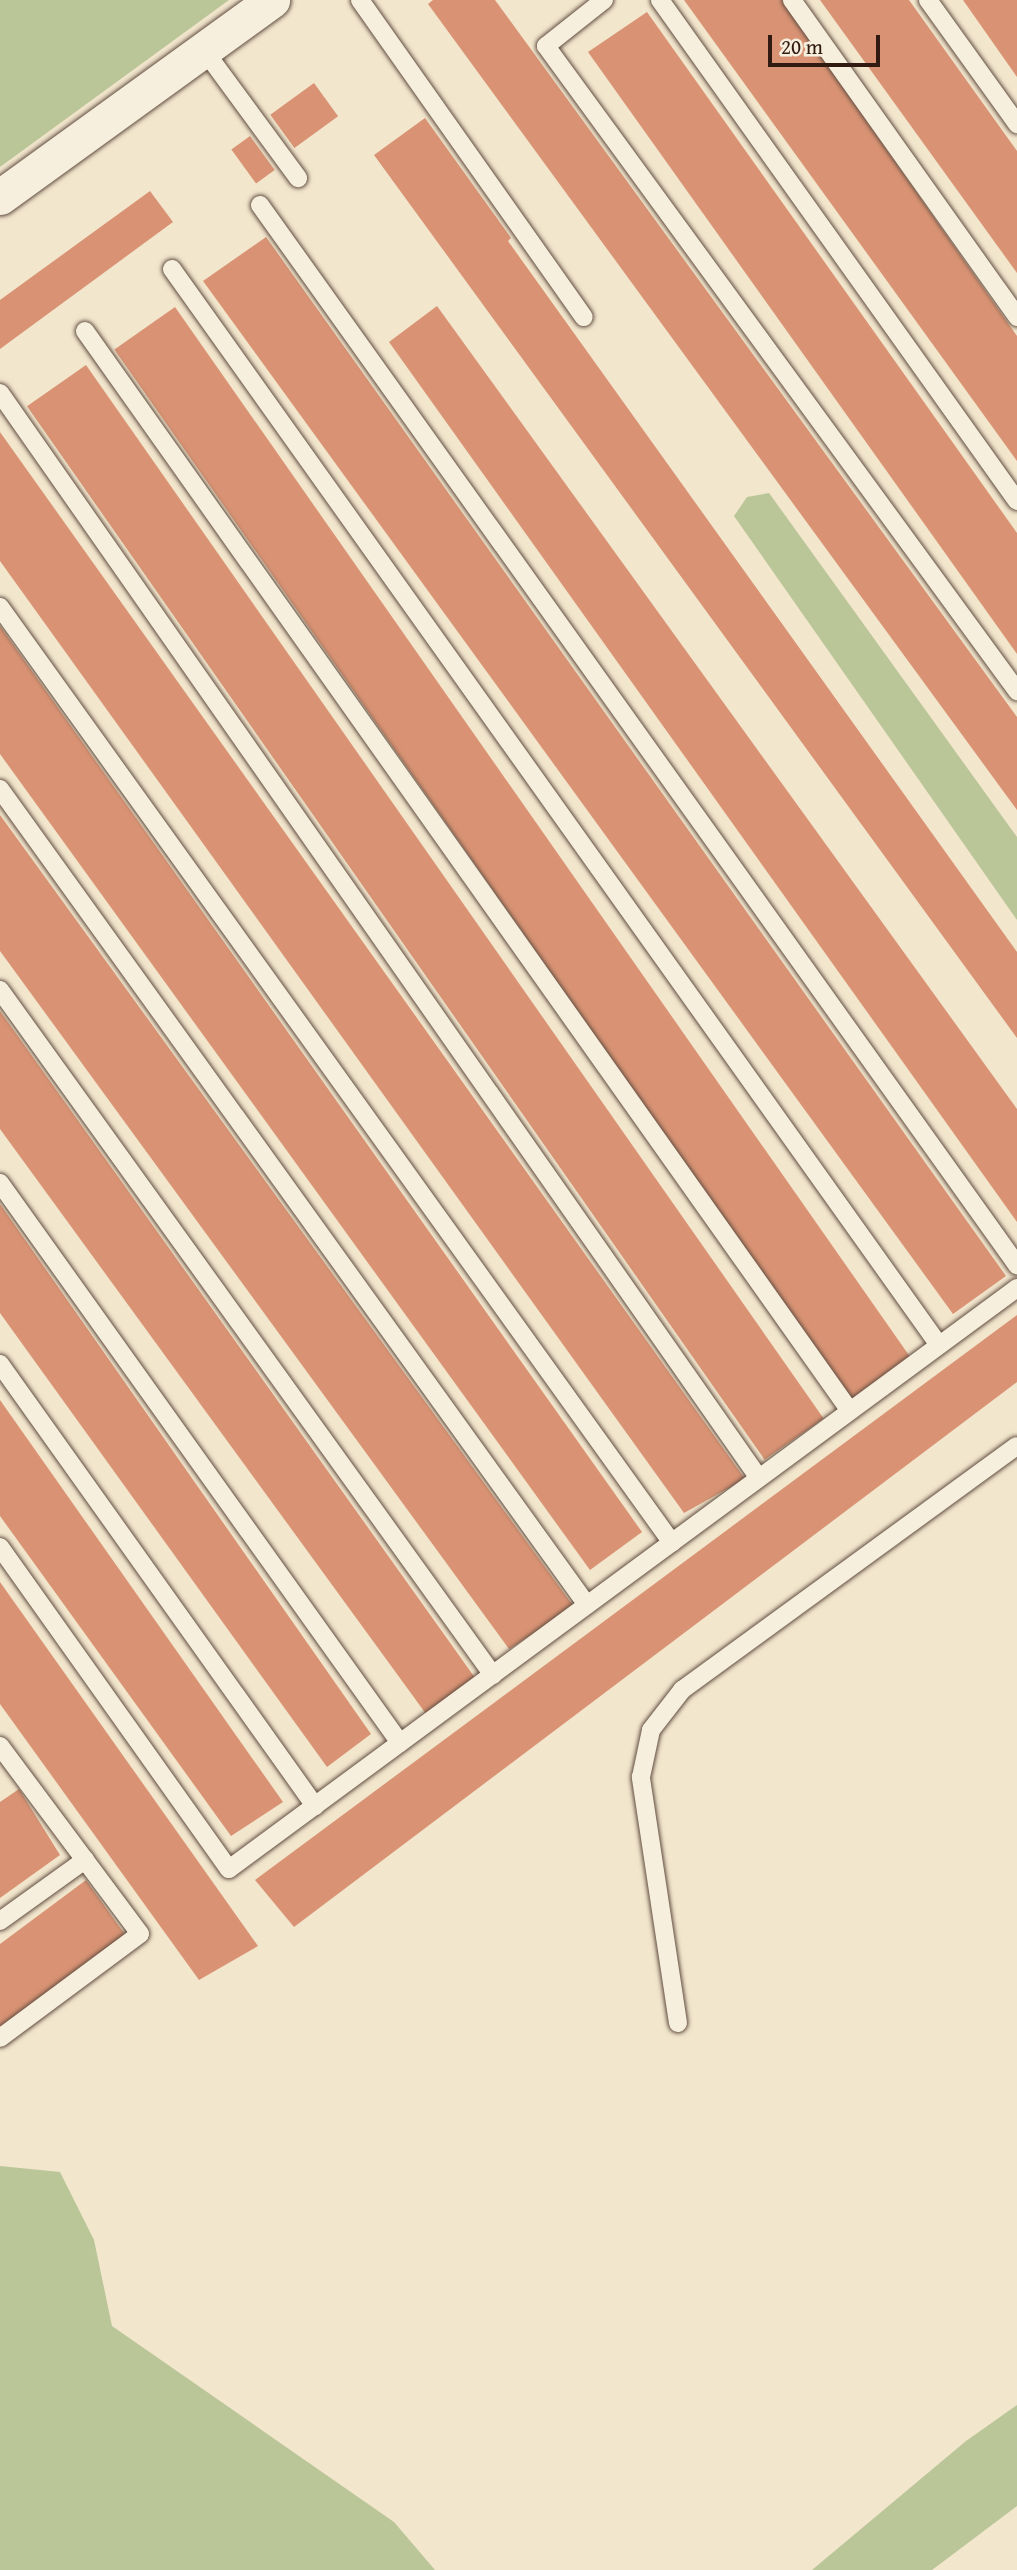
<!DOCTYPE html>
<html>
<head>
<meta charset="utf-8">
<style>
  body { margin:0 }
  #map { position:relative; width:1017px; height:2570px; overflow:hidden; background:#f2e6cd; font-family:"Gentium Book Plus",serif }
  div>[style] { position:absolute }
  .green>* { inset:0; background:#bac598 }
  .building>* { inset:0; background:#d99374; transform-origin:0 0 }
  .roads { filter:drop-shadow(0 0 2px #614d40) drop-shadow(0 0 2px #614d40) }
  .service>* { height:18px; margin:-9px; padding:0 9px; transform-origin:9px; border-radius:9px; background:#f7efde }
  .minor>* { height:35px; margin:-17.5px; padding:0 17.5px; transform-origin:17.5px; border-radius:17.5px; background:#f7efde }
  span { translate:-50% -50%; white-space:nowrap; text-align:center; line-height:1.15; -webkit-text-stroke:6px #f7efde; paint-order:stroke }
  .scale { position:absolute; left:768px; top:35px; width:112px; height:32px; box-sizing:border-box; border:4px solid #311a11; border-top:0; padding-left:9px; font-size:21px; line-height:24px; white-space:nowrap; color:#311a11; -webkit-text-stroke:5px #f7efde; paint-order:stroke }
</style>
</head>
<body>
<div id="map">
  <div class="green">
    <i style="clip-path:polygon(0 0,229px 0,0 167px)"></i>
    <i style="clip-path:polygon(769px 493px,1017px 837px,1017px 920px,734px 516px,747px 497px)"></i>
    <i style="clip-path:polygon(0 2166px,60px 2172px,94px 2240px,112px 2326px,394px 2522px,435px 2570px,0 2570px)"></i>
    <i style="clip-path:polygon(1017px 2405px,1017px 2506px,932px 2570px,812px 2570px,966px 2441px)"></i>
  </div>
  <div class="building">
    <i style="clip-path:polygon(433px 0,495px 0,1017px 717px,1017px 810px,428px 4px)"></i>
    <i style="clip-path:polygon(684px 0,782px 0,1017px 336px,1017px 461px)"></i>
    <i style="clip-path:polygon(820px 0,909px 0,1017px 151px,1017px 273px)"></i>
    <i style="clip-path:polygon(963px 0,1017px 0,1017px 77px)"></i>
    <i style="clip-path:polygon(647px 12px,1017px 533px,1017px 654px,588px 52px)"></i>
    <i style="left:314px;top:83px;width:41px;height:54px;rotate:54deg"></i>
    <i style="clip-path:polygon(425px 118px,511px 238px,508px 241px,1017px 952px,1017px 1038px,374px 155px)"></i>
    <i style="left:250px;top:136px;width:42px;height:23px;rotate:54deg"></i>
    <i style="clip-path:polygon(150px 191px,173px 222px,0 349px,0 300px)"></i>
    <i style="clip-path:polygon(266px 237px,1006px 1276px,953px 1314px,203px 281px)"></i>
    <i style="clip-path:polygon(437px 306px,1017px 1109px,1017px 1222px,389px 342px)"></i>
    <i style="left:175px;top:307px;width:1283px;height:74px;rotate:55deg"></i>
    <i style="left:86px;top:365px;width:1286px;height:72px;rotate:55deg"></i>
    <i style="clip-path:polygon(0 432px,745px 1479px,684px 1513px,0 561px)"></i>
    <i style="clip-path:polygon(0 626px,642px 1532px,590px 1570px,0 754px)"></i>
    <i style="clip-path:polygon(0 815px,574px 1607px,509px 1649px,0 951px)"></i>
    <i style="clip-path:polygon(0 1011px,478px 1682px,429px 1718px,0 1129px)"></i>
    <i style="clip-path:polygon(0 1204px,371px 1734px,327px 1767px,0 1313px)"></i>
    <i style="clip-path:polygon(1017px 1315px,1017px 1382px,294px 1927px,255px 1880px)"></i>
    <i style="clip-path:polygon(0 1400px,283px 1802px,231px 1836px,0 1516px)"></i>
    <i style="clip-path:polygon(0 1582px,258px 1946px,199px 1980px,0 1704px)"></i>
    <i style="clip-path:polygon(19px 1789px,60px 1855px,0 1898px,0 1802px)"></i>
    <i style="clip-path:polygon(86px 1880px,126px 1936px,0 2030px,0 1944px)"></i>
  </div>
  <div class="roads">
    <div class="service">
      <i style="left:360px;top:0;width:388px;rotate:54.8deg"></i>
      <i style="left:604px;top:0;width:74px;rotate:141.6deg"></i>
      <i style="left:546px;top:46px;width:799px;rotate:53.86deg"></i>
      <i style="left:660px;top:0;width:615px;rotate:54.53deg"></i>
      <i style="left:792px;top:0;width:389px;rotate:54.6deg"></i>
      <i style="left:928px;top:0;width:153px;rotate:54.3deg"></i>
      <i style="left:204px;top:50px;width:159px;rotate:53.7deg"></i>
      <i style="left:260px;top:205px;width:1303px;rotate:54.47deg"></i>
      <i style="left:172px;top:269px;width:1321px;rotate:54.52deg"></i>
      <i style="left:85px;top:331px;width:1323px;rotate:54.69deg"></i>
      <i style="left:0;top:393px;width:1324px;rotate:55.03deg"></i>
      <i style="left:0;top:607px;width:1152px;rotate:54.32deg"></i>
      <i style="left:0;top:789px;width:1005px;rotate:54.27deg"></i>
      <i style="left:0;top:990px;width:844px;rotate:54.26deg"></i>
      <i style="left:0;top:1183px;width:688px;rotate:54.46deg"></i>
      <i style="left:0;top:1364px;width:543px;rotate:54.52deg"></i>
      <i style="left:0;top:1547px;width:395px;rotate:54.6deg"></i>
      <i style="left:229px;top:1869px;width:979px;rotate:-36.4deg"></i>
      <i style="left:0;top:1746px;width:234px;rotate:53.3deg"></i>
      <i style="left:140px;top:1934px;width:174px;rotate:143.4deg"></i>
      <i style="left:0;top:1921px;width:105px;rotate:-35.7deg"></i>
      <i style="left:678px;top:2023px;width:249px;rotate:-98.6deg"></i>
      <i style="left:641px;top:1777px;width:48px;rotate:-78deg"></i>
      <i style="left:651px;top:1730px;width:51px;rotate:-52.2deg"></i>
      <i style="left:682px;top:1690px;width:414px;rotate:-36.1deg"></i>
    </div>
    <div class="minor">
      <i style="left:0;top:197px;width:336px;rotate:-35.9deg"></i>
    </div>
  </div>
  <div class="scale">20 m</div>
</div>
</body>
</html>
